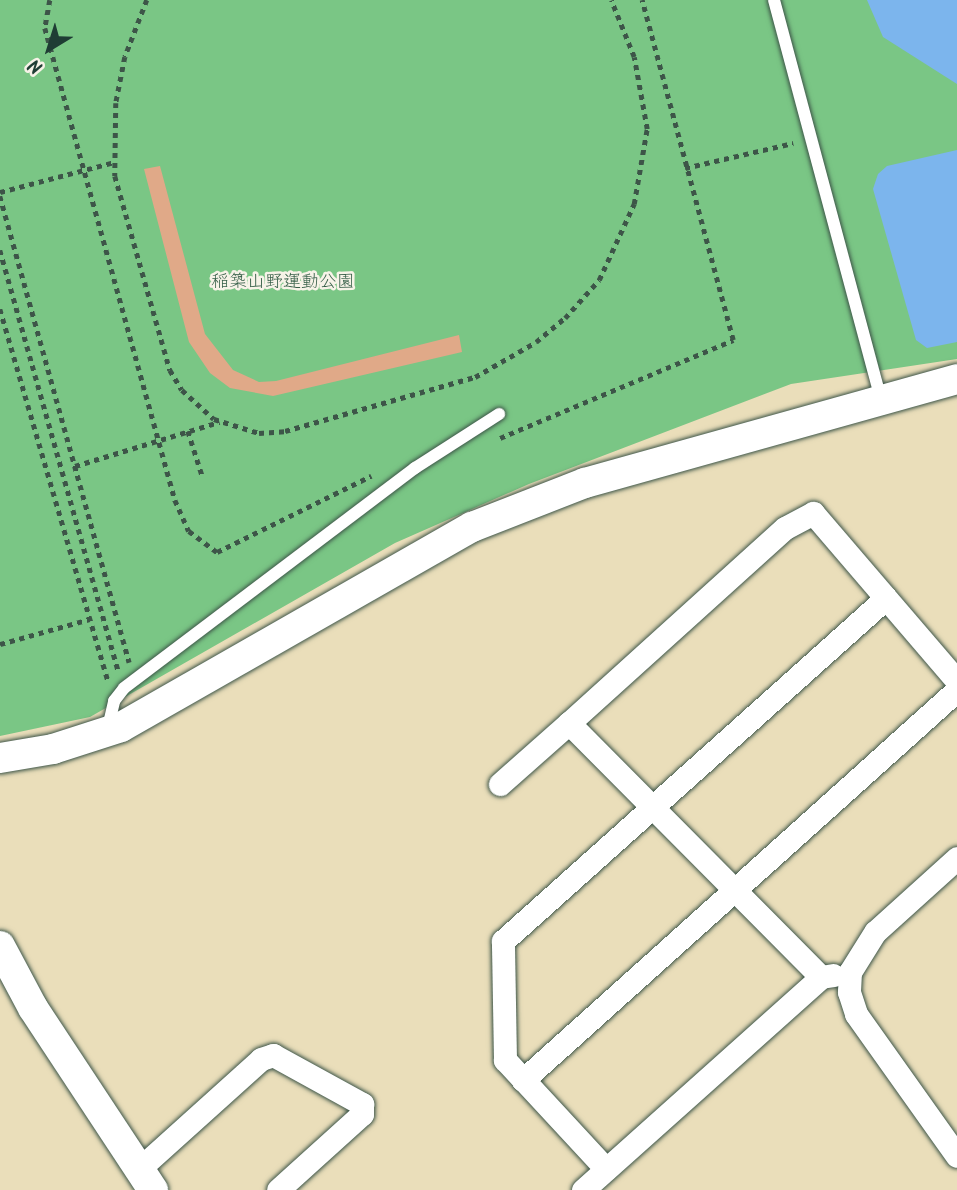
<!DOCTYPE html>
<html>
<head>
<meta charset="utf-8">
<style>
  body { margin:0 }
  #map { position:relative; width:957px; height:1190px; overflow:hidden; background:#eadeba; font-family:Kalam,"Klee One",sans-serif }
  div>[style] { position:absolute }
  .green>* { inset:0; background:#7ac685 }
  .water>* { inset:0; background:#7cb5ed }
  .building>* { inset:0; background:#e0a988 }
  .path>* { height:4.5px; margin-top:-2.25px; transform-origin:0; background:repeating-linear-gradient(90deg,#3d5548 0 5px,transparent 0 10px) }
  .roads { filter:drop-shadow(0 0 2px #3d5548) drop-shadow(0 0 2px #3d5548) }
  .service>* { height:12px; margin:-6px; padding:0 6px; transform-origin:6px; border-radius:6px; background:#fff }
  .minor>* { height:23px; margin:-11.5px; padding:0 11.5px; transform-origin:11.5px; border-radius:11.5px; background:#fff }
  .tertiary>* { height:30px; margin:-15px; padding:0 15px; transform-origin:15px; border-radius:15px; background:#fff }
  span { translate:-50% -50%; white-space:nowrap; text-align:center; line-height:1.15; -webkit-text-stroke:5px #f7f3e8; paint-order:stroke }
  .park-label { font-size:18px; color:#365f48 }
  .north { position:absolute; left:14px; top:14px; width:70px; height:70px; -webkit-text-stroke:5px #f7f3e8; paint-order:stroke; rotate:218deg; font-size:19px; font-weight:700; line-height:28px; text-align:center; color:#1f3d34 }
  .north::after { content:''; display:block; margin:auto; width:24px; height:32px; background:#1f3d34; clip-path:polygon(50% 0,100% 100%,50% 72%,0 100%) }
</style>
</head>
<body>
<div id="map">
  <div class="green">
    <i style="clip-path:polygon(0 0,957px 0,957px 359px,791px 384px,529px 484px,395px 543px,90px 717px,0 736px)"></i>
  </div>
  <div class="water">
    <i style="clip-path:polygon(867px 0,957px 0,957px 84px,883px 37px)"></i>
    <i style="clip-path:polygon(957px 150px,957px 342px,927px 348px,916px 340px,873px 189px,878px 174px,887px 166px)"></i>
  </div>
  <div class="building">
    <i style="clip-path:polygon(160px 166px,205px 334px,233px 370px,259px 382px,276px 381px,459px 335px,462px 352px,273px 396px,230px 388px,210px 373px,189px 342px,144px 169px)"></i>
  </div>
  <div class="path">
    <i style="left:50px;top:0;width:28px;rotate:100deg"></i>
    <i style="left:45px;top:28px;width:490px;rotate:74.6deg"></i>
    <i style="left:175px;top:500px;width:34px;rotate:66deg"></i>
    <i style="left:189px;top:531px;width:35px;rotate:37deg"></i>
    <i style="left:217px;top:552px;width:172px;rotate:-26.3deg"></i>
    <i style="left:147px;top:0;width:61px;rotate:111.1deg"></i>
    <i style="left:125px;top:57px;width:47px;rotate:101.1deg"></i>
    <i style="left:116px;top:103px;width:73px;rotate:90.8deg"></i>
    <i style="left:115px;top:176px;width:202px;rotate:74.2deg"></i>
    <i style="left:170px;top:370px;width:23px;rotate:59deg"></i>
    <i style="left:182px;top:390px;width:43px;rotate:42.2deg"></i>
    <i style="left:214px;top:419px;width:47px;rotate:17.3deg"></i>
    <i style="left:259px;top:433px;width:26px;rotate:-4deg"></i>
    <i style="left:285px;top:431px;width:198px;rotate:-15.9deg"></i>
    <i style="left:475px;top:377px;width:70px;rotate:-29.8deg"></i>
    <i style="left:536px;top:342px;width:38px;rotate:-40deg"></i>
    <i style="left:565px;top:318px;width:51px;rotate:-48.2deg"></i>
    <i style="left:599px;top:280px;width:84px;rotate:-65.3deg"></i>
    <i style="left:634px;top:204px;width:76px;rotate:-80.2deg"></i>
    <i style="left:647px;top:129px;width:73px;rotate:-100.2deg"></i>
    <i style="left:634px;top:57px;width:61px;rotate:-112deg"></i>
    <i style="left:685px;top:168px;width:111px;rotate:-13deg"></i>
    <i style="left:0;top:192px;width:118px;rotate:-14.7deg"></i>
    <i style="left:0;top:196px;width:484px;rotate:74.5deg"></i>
    <i style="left:0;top:250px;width:436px;rotate:74.3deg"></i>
    <i style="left:0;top:309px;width:386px;rotate:73.8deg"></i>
    <i style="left:188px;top:431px;width:49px;rotate:72.3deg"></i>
    <i style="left:500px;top:438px;width:253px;rotate:-22.8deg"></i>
    <i style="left:733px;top:340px;width:352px;rotate:-105deg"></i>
    <i style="left:75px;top:466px;width:151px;rotate:-17deg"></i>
    <i style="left:0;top:644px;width:93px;rotate:-15.5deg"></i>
  </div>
  <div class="roads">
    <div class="service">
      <i style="left:774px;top:0;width:413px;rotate:75deg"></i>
      <i style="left:107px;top:732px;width:32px;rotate:-77deg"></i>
      <i style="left:114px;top:701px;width:16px;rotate:-52deg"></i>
      <i style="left:124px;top:688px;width:365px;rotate:-37.1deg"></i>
      <i style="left:415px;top:468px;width:100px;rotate:-32.7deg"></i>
    </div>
    <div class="minor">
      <i style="left:500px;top:784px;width:92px;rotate:-41.5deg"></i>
      <i style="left:957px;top:858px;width:110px;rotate:137.9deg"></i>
      <i style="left:875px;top:932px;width:47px;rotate:122deg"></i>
      <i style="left:850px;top:972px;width:20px;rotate:93deg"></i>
      <i style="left:849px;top:992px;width:23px;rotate:72deg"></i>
      <i style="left:856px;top:1014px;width:174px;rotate:54.6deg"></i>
      <i style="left:821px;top:977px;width:358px;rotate:-134.8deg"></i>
      <i style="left:569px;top:723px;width:291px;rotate:-42.1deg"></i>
      <i style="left:785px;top:528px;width:32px;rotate:-28deg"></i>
      <i style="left:813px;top:513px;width:221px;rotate:49.4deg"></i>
      <i style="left:523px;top:1080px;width:583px;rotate:-41.94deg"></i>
      <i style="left:139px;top:1169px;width:164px;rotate:-42deg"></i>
      <i style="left:261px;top:1059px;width:13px;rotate:-18deg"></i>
      <i style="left:273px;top:1055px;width:102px;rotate:28.8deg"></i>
      <i style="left:362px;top:1104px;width:10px;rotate:90deg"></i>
      <i style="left:362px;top:1114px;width:113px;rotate:137.9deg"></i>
      <i style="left:606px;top:1169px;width:149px;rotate:-132.8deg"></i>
      <i style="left:505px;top:1060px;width:119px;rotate:-91deg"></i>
      <i style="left:503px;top:941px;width:514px;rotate:-41.85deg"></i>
      <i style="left:583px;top:1190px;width:319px;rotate:-41.8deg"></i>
      <i style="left:821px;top:977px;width:12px;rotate:-9deg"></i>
    </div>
    <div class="tertiary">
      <i style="left:0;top:758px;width:54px;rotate:-9.6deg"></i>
      <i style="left:53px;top:749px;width:71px;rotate:-17.9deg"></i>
      <i style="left:121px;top:727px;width:404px;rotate:-29.7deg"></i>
      <i style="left:472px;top:527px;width:121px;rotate:-21.3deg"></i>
      <i style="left:585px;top:483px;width:386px;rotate:-15.6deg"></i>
      <i style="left:0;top:946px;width:70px;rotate:62deg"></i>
      <i style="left:33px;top:1008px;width:218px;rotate:56.6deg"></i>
    </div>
  </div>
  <div class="park-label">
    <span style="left:283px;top:283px">稲築山野運動公園</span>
  </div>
  <div class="north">N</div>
</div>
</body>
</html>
